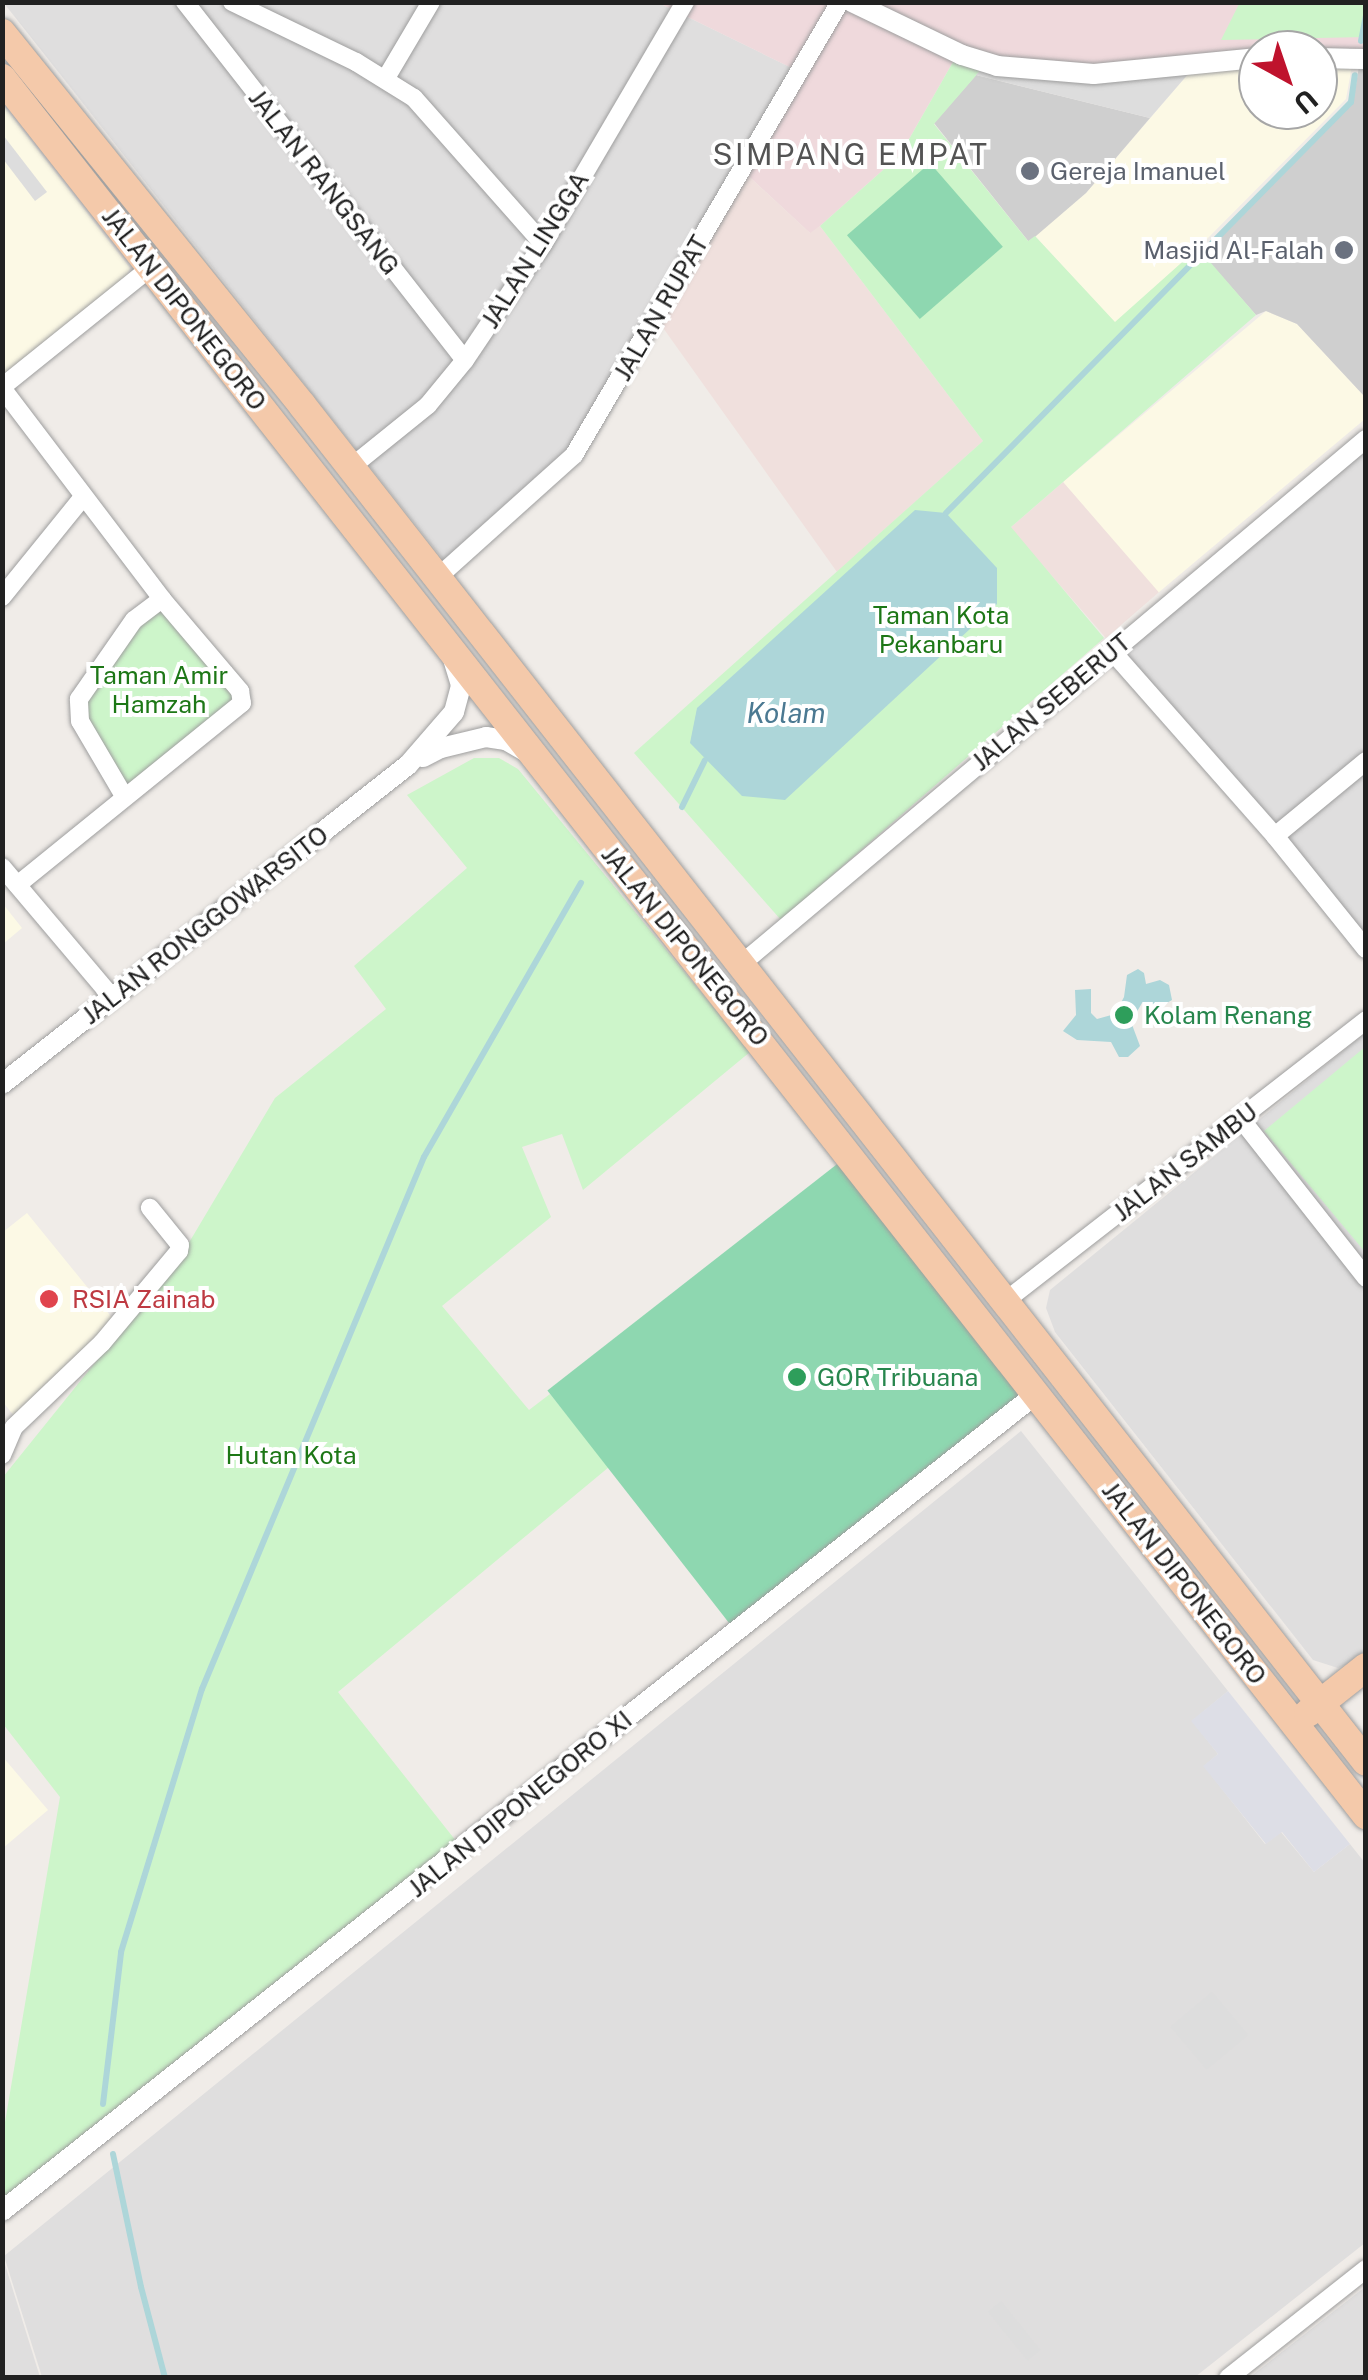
<!DOCTYPE html>
<html>
<head>
<meta charset="utf-8">
<style>
  body { margin:0 }
  #map { position:relative; width:1368px; height:2380px; overflow:hidden; background:#f0ece8; font-family:"Public Sans",sans-serif }
  div>[style] { position:absolute }
  .residential>* { inset:0; background:#dfdede }
  .commercial>* { inset:0; background:#efd9dc }
  .education>* { inset:0; background:#fcf9e5 }
  .religious>* { inset:0; background:#cfcfcf }
  .military>* { inset:0; background:#f0e0dd; transform-origin:0 0 }
  .park>* { inset:0; background:#cdf5ca }
  .pitch>* { inset:0; background:#8ed7b0; transform-origin:0 0 }
  .parking>* { inset:0; background:#ddd; transform-origin:0 0 }
  .plaza>* { inset:0; background:#dddee6 }
  .water>* { inset:0; background:#add6d9 }
  .stream>* { height:6px; margin:-3px; padding:0 3px; transform-origin:3px; border-radius:3px; background:#add6d9 }
  .roads { filter:drop-shadow(0 0 2px #9e9e9e) drop-shadow(0 0 2px #9e9e9e) }
  .minor>* { height:18px; margin:-9px; padding:0 9px; transform-origin:9px; border-radius:9px; background:#fff }
  .tertiary>* { height:20px; margin:-10px; padding:0 10px; transform-origin:10px; border-radius:10px; background:#fff }
  .primary>* { height:28px; margin:-14px; padding:0 14px; transform-origin:14px; border-radius:14px; background:#f4c9aa }
  .dots>* { width:28px; height:28px; translate:-50% -50%; box-sizing:border-box; border:5px solid #fff; border-radius:50% }
  span { translate:-50% -50%; white-space:nowrap; text-align:center; line-height:1.15; -webkit-text-stroke:8px #fff; paint-order:stroke }
  .worship-label { font-size:25px; color:#5b616d }
  .left { translate:0 -50%; text-align:left }
  .right { translate:-100% -50%; text-align:right }
  .street-label { font-size:25px; color:#212121 }
  .park-label { font-size:25px; color:#1d7716 }
  .leisure-label { font-size:25px; color:#27864d }
  .health-label { font-size:25px; color:#be3a42 }
  .water-label { font-size:28px; color:#4b7992; font-style:italic }
  .quarter-label { font-size:30px; color:#545454; letter-spacing:2.5px }
  .frame { position:absolute; inset:0; border:5px solid #212121; pointer-events:none }
  .north { position:absolute; left:1238px; top:30px; width:100px; height:100px; box-sizing:border-box; background:#fff; border:2px solid #a6a6a6; border-radius:50%; rotate:140deg; font-size:28px; font-weight:700; line-height:40px; text-align:center; color:#212121 }
  .north::after { content:''; display:block; margin:auto; width:35px; height:45px; background:#bf132d; clip-path:polygon(50% 0,100% 100%,50% 72%,0 100%) }
</style>
</head>
<body>
<div id="map">
  <div class="residential">
    <i style="clip-path:polygon(3px 2px,659px 3px,798px 71px,574px 455px,449px 567px)"></i>
    <i style="clip-path:polygon(1365px 440px,1365px 941px,1113px 650px)"></i>
    <i style="clip-path:polygon(1365px 1033px,1365px 1656px,1338px 1668px,1313px 1660px,1055px 1332px,1046px 1308px,1050px 1290px)"></i>
    <i style="clip-path:polygon(1021px 1431px,1228px 1691px,1192px 1721px,1218px 1754px,1204px 1766px,1265px 1844px,1281px 1832px,1314px 1872px,1350px 1844px,1365px 1863px,1365px 2243px,1195px 2377px,42px 2377px,4px 2256px)"></i>
    <i style="clip-path:polygon(2px 2258px,3px 2258px,40px 2377px,3px 2377px)"></i>
    <i style="clip-path:polygon(1365px 2287px,1365px 2377px,1250px 2377px)"></i>
  </div>
  <div class="commercial">
    <i style="clip-path:polygon(659px 3px,839px 3px,798px 71px)"></i>
    <i style="clip-path:polygon(841px 3px,957px 55px,900px 155px,811px 234px,742px 170px)"></i>
    <i style="clip-path:polygon(855px 3px,1365px 3px,1365px 57px,1318px 50px,1258px 50px,1145px 68px,998px 64px)"></i>
  </div>
  <div class="education">
    <i style="clip-path:polygon(1318px 59px,1353px 60px,1346px 99px,1198px 248px,1115px 323px,1035px 236px,1086px 193px,1195px 66px,1258px 60px,1258px 110px,1318px 110px)"></i>
    <i style="clip-path:polygon(2px 104px,130px 268px,126px 277px,2px 377px)"></i>
    <i style="clip-path:polygon(1266px 311px,1297px 324px,1365px 397px,1365px 419px,1158px 593px,1063px 482px)"></i>
    <i style="clip-path:polygon(3px 904px,22px 928px,3px 944px,2px 944px)"></i>
    <i style="clip-path:polygon(27px 1213px,114px 1320px,15px 1417px,3px 1402px,3px 1232px)"></i>
    <i style="clip-path:polygon(2px 1756px,48px 1810px,3px 1848px,2px 1848px)"></i>
  </div>
  <div class="religious">
    <i style="clip-path:polygon(1360px 60px,1365px 60px,1365px 397px,1297px 324px,1266px 311px,1256px 315px,1203px 255px,1353px 103px)"></i>
    <i style="clip-path:polygon(976px 75px,1150px 118px,1086px 193px,1029px 242px,934px 123px)"></i>
  </div>
  <div class="military">
    <i style="clip-path:polygon(742px 170px,810px 233px,820px 226px,983px 441px,837px 572px,656px 318px)"></i>
    <i style="left:1063px;top:482px;width:146px;height:70px;rotate:49deg"></i>
  </div>
  <div class="park">
    <i style="clip-path:polygon(1240px 2px,1365px 3px,1365px 37px,1221px 40px)"></i>
    <i style="clip-path:polygon(957px 55px,986px 64px,934px 124px,1028px 241px,1035px 236px,1115px 322px,1198px 248px,1256px 315px,1011px 527px,1104px 638px,781px 920px,634px 753px,983px 441px,820px 226px,900px 155px)"></i>
    <i style="clip-path:polygon(162px 599px,242px 703px,124px 796px,79px 699px)"></i>
    <i style="clip-path:polygon(474px 758px,499px 758px,518px 769px,750px 1052px,583px 1190px,562px 1134px,522px 1147px,551px 1217px,442px 1306px,529px 1410px,550px 1394px,609px 1467px,338px 1692px,464px 1851px,2px 2210px,3px 2134px,60px 1797px,3px 1724px,3px 1477px,181px 1256px,275px 1098px,386px 1009px,354px 966px,467px 868px,407px 795px)"></i>
    <i style="clip-path:polygon(1365px 1047px,1365px 1252px,1264px 1131px)"></i>
  </div>
  <div class="pitch">
    <i style="left:930px;top:163px;width:111px;height:110px;rotate:49deg"></i>
    <i style="left:850px;top:1154px;width:303px;height:384px;rotate:52deg"></i>
  </div>
  <div class="parking">
    <i style="clip-path:polygon(986px 64px,1195px 66px,1150px 118px,976px 75px)"></i>
    <i style="clip-path:polygon(3px 135px,47px 192px,35px 201px,3px 159px)"></i>
    <i style="left:1212px;top:1992px;width:56px;height:54px;rotate:50deg"></i>
    <i style="left:1001px;top:2301px;width:63px;height:17px;rotate:51deg"></i>
  </div>
  <div class="plaza">
    <i style="clip-path:polygon(1228px 1691px,1350px 1844px,1314px 1872px,1282px 1832px,1266px 1844px,1203px 1766px,1218px 1754px,1191px 1721px)"></i>
  </div>
  <div class="water">
    <i style="clip-path:polygon(915px 510px,946px 513px,997px 568px,997px 604px,785px 800px,742px 796px,690px 743px,697px 708px)"></i>
    <i style="clip-path:polygon(1138px 969px,1144px 973px,1146px 984px,1160px 980px,1169px 985px,1172px 1000px,1160px 1007px,1142px 1003px,1131px 1022px,1140px 1046px,1128px 1057px,1119px 1057px,1111px 1042px,1077px 1040px,1063px 1031px,1076px 1015px,1075px 990px,1091px 989px,1091px 1013px,1097px 1019px,1115px 1014px,1124px 997px,1127px 975px)"></i>
  </div>
  <div class="stream">
    <i style="left:1361px;top:41px;width:25px;rotate:-79deg"></i>
    <i style="left:946px;top:513px;width:577px;rotate:-45.42deg"></i>
    <i style="left:1351px;top:102px;width:27px;rotate:-82deg"></i>
    <i style="left:682px;top:807px;width:52px;rotate:-63.9deg"></i>
    <i style="left:103px;top:2104px;width:153px;rotate:-83.2deg"></i>
    <i style="left:121px;top:1952px;width:275px;rotate:-72.9deg"></i>
    <i style="left:202px;top:1689px;width:576px;rotate:-67.35deg"></i>
    <i style="left:424px;top:1157px;width:316px;rotate:-60.2deg"></i>
    <i style="left:113px;top:2154px;width:136px;rotate:78.1deg"></i>
    <i style="left:141px;top:2287px;width:94px;rotate:75.2deg"></i>
  </div>
  <div class="roads">
    <div class="minor">
      <i style="left:185px;top:2px;width:454px;rotate:52deg"></i>
      <i style="left:232px;top:2px;width:138px;rotate:25.8deg"></i>
      <i style="left:356px;top:62px;width:68px;rotate:31.8deg"></i>
      <i style="left:414px;top:98px;width:195px;rotate:48.5deg"></i>
      <i style="left:386px;top:78px;width:88px;rotate:-59.4deg"></i>
      <i style="left:2px;top:387px;width:191px;rotate:-38.8deg"></i>
      <i style="left:2px;top:388px;width:265px;rotate:52.8deg"></i>
      <i style="left:162px;top:599px;width:121px;rotate:49.7deg"></i>
      <i style="left:240px;top:691px;width:12px;rotate:81deg"></i>
      <i style="left:242px;top:703px;width:289px;rotate:141deg"></i>
      <i style="left:350px;top:468px;width:100px;rotate:-38.9deg"></i>
      <i style="left:428px;top:405px;width:58px;rotate:-50.6deg"></i>
      <i style="left:465px;top:360px;width:140px;rotate:-56.1deg"></i>
      <i style="left:543px;top:244px;width:281px;rotate:-59.6deg"></i>
      <i style="left:437px;top:578px;width:184px;rotate:-41.9deg"></i>
      <i style="left:574px;top:455px;width:525px;rotate:-59.58deg"></i>
      <i style="left:2px;top:597px;width:129px;rotate:-51deg"></i>
      <i style="left:1111px;top:650px;width:248px;rotate:48.6deg"></i>
      <i style="left:1275px;top:836px;width:145px;rotate:51.2deg"></i>
      <i style="left:124px;top:796px;width:87px;rotate:-120.4deg"></i>
      <i style="left:80px;top:721px;width:22px;rotate:-93deg"></i>
      <i style="left:79px;top:699px;width:96px;rotate:-55.2deg"></i>
      <i style="left:134px;top:620px;width:35px;rotate:-37deg"></i>
      <i style="left:1275px;top:836px;width:118px;rotate:-39.5deg"></i>
      <i style="left:2px;top:867px;width:170px;rotate:49.8deg"></i>
      <i style="left:739px;top:966px;width:819px;rotate:-40.05deg"></i>
      <i style="left:1241px;top:1119px;width:202px;rotate:51.8deg"></i>
      <i style="left:1004px;top:1302px;width:459px;rotate:-37.9deg"></i>
      <i style="left:2px;top:1455px;width:30px;rotate:-67deg"></i>
      <i style="left:14px;top:1427px;width:122px;rotate:-43.7deg"></i>
      <i style="left:102px;top:1343px;width:120px;rotate:-50.1deg"></i>
      <i style="left:179px;top:1251px;width:6px;rotate:-81deg"></i>
      <i style="left:180px;top:1245px;width:48px;rotate:-129deg"></i>
      <i style="left:1228px;top:2378px;width:176px;rotate:-38.3deg"></i>
    </div>
    <div class="tertiary">
      <i style="left:852px;top:2px;width:122px;rotate:25.7deg"></i>
      <i style="left:962px;top:55px;width:37px;rotate:17deg"></i>
      <i style="left:997px;top:66px;width:97px;rotate:4.7deg"></i>
      <i style="left:1094px;top:74px;width:165px;rotate:-5.6deg"></i>
      <i style="left:1318px;top:58px;width:48px;rotate:1.2deg"></i>
      <i style="left:423px;top:757px;width:20px;rotate:-27deg"></i>
      <i style="left:441px;top:748px;width:46px;rotate:-13.7deg"></i>
      <i style="left:486px;top:737px;width:20px;rotate:9deg"></i>
      <i style="left:506px;top:740px;width:24px;rotate:30deg"></i>
      <i style="left:2px;top:1084px;width:516px;rotate:-38.16deg"></i>
      <i style="left:408px;top:765px;width:70px;rotate:-49deg"></i>
      <i style="left:454px;top:712px;width:28px;rotate:-75deg"></i>
      <i style="left:461px;top:685px;width:28px;rotate:-107deg"></i>
      <i style="left:2px;top:2211px;width:1318px;rotate:-38.31deg"></i>
    </div>
    <div class="primary">
      <i style="left:2px;top:33px;width:478px;rotate:51.1deg"></i>
      <i style="left:302px;top:405px;width:1724px;rotate:51.9deg"></i>
      <i style="left:2px;top:78px;width:2209px;rotate:51.86deg"></i>
      <i style="left:1308px;top:1713px;width:74px;rotate:-38.4deg"></i>
    </div>
  </div>
  <div class="dots">
    <i style="left:1030px;top:171px;background:#6b7280"></i>
    <i style="left:1344px;top:250px;background:#6b7280"></i>
    <i style="left:1124px;top:1015px;background:#2e9e5b"></i>
    <i style="left:49px;top:1299px;background:#e0444e"></i>
    <i style="left:797px;top:1377px;background:#2e9e5b"></i>
  </div>
  <div class="worship-label">
    <span class="left" style="left:1050px;top:171px">Gereja Imanuel</span>
    <span class="right" style="left:1324px;top:250px">Masjid Al-Falah</span>
  </div>
  <div class="street-label">
    <span style="left:324px;top:182px;rotate:52deg">JALAN RANGSANG</span>
    <span style="left:535px;top:250px;rotate:-58deg">JALAN LINGGA</span>
    <span style="left:661px;top:308px;rotate:-60deg">JALAN RUPAT</span>
    <span style="left:184px;top:309px;rotate:52deg">JALAN DIPONEGORO</span>
    <span style="left:1051px;top:702px;rotate:-40deg">JALAN SEBERUT</span>
    <span style="left:205px;top:925px;rotate:-38deg">JALAN RONGGOWARSITO</span>
    <span style="left:685px;top:946px;rotate:51deg">JALAN DIPONEGORO</span>
    <span style="left:1185px;top:1162px;rotate:-38deg">JALAN SAMBU</span>
    <span style="left:1184px;top:1583px;rotate:52deg">JALAN DIPONEGORO</span>
    <span style="left:520px;top:1804px;rotate:-39deg">JALAN DIPONEGORO XI</span>
  </div>
  <div class="park-label">
    <span style="left:941px;top:630px">Taman Kota<br>Pekanbaru</span>
    <span style="left:159px;top:690px">Taman Amir<br>Hamzah</span>
    <span style="left:291px;top:1455px">Hutan Kota</span>
  </div>
  <div class="leisure-label">
    <span class="left" style="left:1144px;top:1015px">Kolam Renang</span>
    <span class="left" style="left:817px;top:1377px">GOR Tribuana</span>
  </div>
  <div class="health-label">
    <span class="left" style="left:72px;top:1299px">RSIA Zainab</span>
  </div>
  <div class="water-label">
    <span style="left:786px;top:713px">Kolam</span>
  </div>
  <div class="quarter-label">
    <span style="left:851px;top:154px">SIMPANG EMPAT</span>
  </div>
  <div class="frame"></div>
  <div class="north">U</div>
</div>
</body>
</html>
